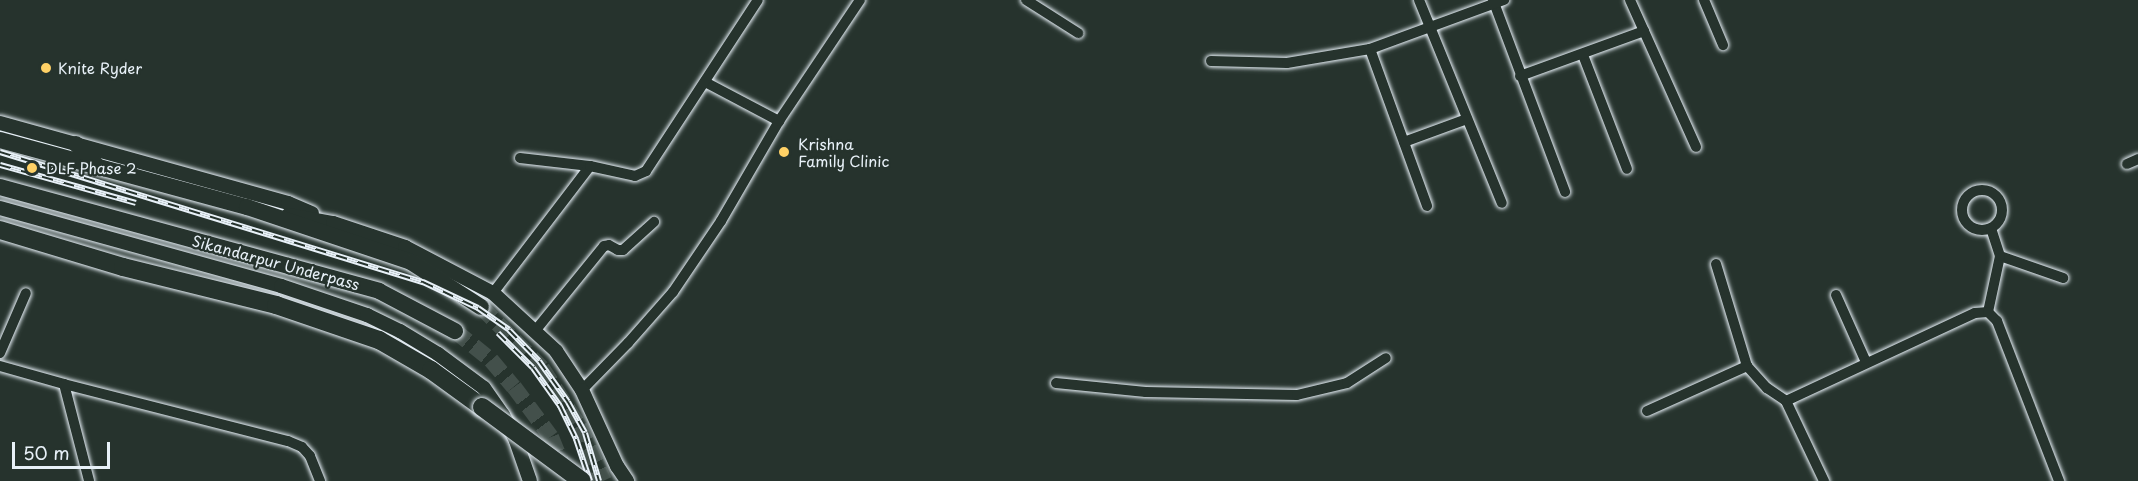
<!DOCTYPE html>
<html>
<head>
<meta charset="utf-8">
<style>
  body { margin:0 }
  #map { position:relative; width:2138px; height:481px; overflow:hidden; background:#26332d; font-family:"Playpen Sans",sans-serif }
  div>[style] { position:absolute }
  .secondary-tunnel>* { height:16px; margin-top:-8px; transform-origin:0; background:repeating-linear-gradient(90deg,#43504b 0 16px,transparent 0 24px) }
  .roads { filter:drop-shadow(0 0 2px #e8f1f8) drop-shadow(0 0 2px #e8f1f8) }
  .minor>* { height:10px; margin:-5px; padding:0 5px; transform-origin:5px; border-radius:5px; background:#26332d }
  .minor>.ring { margin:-5px; padding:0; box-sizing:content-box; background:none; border:10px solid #26332d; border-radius:50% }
  .tertiary>* { height:14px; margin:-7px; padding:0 7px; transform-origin:7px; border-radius:7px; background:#26332d }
  .secondary>* { height:16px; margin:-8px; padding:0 8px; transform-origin:8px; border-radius:8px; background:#26332d }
  .primary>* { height:18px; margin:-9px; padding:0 9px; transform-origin:9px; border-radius:9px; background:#26332d }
  .rail>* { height:6px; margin-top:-3px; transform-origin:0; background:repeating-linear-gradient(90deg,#26332d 0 11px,#e8f1f8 0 22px); box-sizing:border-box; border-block:2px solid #e8f1f8 }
  .bridges { filter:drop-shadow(0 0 2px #e8f1f8) drop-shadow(0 0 2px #e8f1f8) }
  .primary-bridge>* { height:18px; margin:-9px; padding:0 9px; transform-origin:9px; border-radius:9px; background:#26332d }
  .dots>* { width:16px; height:16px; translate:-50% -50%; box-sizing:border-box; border:3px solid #26332d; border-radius:50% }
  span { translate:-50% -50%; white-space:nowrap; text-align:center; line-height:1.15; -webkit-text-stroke:4.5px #26332d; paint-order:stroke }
  .poi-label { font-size:15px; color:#e8f1f8 }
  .left { translate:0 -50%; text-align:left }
  .street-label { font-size:15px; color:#e8f1f8 }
  .scale { position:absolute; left:12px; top:442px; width:98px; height:27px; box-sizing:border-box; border:3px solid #e8f1f8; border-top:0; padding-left:8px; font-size:18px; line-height:21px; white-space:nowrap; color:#e8f1f8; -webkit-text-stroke:4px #26332d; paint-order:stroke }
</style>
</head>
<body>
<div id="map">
  <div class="secondary-tunnel">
    <i style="left:481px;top:307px;width:86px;rotate:45deg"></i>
    <i style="left:542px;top:368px;width:69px;rotate:57.5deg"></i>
    <i style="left:579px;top:426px;width:60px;rotate:65.6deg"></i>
    <i style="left:455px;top:331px;width:46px;rotate:38.9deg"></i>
    <i style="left:491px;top:360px;width:35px;rotate:50deg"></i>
    <i style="left:514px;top:387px;width:62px;rotate:53.5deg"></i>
    <i style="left:551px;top:437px;width:38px;rotate:68deg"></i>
  </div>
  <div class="roads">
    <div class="minor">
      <i style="left:1026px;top:0;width:62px;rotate:32.4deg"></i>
      <i style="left:1419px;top:0;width:219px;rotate:67.8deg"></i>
      <i style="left:1493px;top:0;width:205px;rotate:69.4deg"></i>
      <i style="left:1630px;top:0;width:161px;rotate:65.8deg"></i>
      <i style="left:1704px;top:0;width:49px;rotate:67.1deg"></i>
      <i style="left:1370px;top:49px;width:167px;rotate:70deg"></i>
      <i style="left:1583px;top:55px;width:122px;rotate:68.9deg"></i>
      <i style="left:1211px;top:61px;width:76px;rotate:1.5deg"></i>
      <i style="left:1287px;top:63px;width:84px;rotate:-9.6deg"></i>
      <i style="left:1370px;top:49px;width:143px;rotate:-20.1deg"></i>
      <i style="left:1520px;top:76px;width:132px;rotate:-19.9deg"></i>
      <i style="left:705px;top:82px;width:84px;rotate:27.8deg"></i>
      <i style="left:1404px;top:142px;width:67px;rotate:-20.1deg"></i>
      <i style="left:520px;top:158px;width:70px;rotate:6.5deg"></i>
      <i style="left:2127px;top:164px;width:12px;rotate:-24deg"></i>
      <i class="ring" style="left:1962px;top:190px;width:30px;height:30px"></i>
      <i style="left:2000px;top:256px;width:67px;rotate:19.2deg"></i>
      <i style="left:1716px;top:264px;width:107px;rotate:73.1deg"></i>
      <i style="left:1747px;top:366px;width:30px;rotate:48deg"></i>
      <i style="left:1767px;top:388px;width:23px;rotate:34deg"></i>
      <i style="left:1786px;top:401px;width:89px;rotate:64.6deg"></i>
      <i style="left:493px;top:293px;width:160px;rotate:-52.6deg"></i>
      <i style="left:590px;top:166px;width:46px;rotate:12.5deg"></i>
      <i style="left:635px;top:176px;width:12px;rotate:-24deg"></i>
      <i style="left:646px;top:171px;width:204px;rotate:-56.8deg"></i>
      <i style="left:1836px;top:295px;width:73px;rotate:65.9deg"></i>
      <i style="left:1988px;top:312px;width:57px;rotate:-77.9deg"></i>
      <i style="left:2000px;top:256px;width:29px;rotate:-108deg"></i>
      <i style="left:535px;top:331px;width:109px;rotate:-50.9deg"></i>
      <i style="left:604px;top:246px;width:5px;rotate:-11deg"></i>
      <i style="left:609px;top:245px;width:10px;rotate:29deg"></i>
      <i style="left:618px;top:250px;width:5px"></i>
      <i style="left:623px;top:250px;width:42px;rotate:-42.1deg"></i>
      <i style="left:0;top:353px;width:65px;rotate:-66.6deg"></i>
      <i style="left:0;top:366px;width:66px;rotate:15.7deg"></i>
      <i style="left:64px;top:384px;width:100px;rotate:75.5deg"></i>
      <i style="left:1056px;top:383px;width:90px;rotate:5.7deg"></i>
      <i style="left:1146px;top:392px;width:151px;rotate:1.1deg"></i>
      <i style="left:1297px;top:395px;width:51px;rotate:-13.5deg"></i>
      <i style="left:1347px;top:383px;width:46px;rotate:-32.7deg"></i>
      <i style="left:64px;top:384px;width:231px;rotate:14.3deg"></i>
      <i style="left:288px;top:441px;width:15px;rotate:23deg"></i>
      <i style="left:302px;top:447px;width:12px;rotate:48deg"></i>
      <i style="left:310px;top:456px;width:27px;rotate:68deg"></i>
      <i style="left:582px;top:390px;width:66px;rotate:-45.6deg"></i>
      <i style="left:628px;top:343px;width:68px;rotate:-48.6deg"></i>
      <i style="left:673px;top:292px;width:86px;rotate:-55.9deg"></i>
      <i style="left:721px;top:221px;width:116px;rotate:-59.9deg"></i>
      <i style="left:779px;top:121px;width:146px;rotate:-56.2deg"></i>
      <i style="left:1786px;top:401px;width:208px;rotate:-25deg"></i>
      <i style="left:1975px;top:313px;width:13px;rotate:-4deg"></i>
      <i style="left:1988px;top:312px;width:13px;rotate:45deg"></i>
      <i style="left:1997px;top:321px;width:172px;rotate:68.8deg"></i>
      <i style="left:1647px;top:411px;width:110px;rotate:-24.2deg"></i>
    </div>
    <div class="tertiary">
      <i style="left:0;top:123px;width:299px;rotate:15.5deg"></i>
      <i style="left:288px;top:203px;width:26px;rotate:23deg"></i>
      <i style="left:0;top:208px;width:292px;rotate:15.5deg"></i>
      <i style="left:281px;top:286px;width:91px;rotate:18.6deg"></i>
      <i style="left:367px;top:315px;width:37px;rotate:26deg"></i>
      <i style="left:400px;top:331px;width:44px;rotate:31.2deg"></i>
      <i style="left:438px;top:354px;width:57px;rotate:36.5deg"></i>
      <i style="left:484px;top:388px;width:33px;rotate:55deg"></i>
      <i style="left:503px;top:415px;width:29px;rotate:63deg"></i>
      <i style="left:516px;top:441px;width:42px;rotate:70.7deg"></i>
      <i style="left:288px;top:215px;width:46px;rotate:10.1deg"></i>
      <i style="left:333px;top:223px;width:76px;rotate:18.4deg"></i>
      <i style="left:405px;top:247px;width:99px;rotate:27.6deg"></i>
      <i style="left:493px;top:293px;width:86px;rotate:42.6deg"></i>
      <i style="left:556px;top:351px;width:47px;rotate:56.3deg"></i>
      <i style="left:582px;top:390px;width:84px;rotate:65.3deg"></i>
      <i style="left:617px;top:466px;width:18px;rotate:56deg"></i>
    </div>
    <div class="secondary">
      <i style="left:0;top:140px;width:256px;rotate:15.2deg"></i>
      <i style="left:247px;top:207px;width:173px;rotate:18.5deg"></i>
      <i style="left:411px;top:262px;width:83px;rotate:32.7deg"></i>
      <i style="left:76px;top:144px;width:29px;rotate:46deg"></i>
      <i style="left:0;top:187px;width:393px;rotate:15.3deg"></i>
      <i style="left:379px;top:291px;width:86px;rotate:27.8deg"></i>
    </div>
    <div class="primary">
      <i style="left:0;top:230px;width:128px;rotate:16.7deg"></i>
      <i style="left:123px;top:267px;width:158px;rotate:13.9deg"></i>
      <i style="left:276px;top:305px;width:109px;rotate:18.8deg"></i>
      <i style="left:379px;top:340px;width:60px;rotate:30deg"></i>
      <i style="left:431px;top:370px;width:63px;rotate:36deg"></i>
    </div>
  </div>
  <div class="rail">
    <i style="left:0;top:152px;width:443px;rotate:17.1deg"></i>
    <i style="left:423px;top:282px;width:61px;rotate:25.3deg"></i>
    <i style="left:478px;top:308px;width:38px;rotate:35deg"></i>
    <i style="left:509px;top:330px;width:43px;rotate:45.9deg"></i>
    <i style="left:539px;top:361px;width:50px;rotate:54.7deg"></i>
    <i style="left:568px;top:402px;width:35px;rotate:61deg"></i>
    <i style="left:585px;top:433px;width:50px;rotate:73.7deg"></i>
    <i style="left:0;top:165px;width:141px;rotate:15.6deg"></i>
    <i style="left:498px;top:333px;width:49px;rotate:45deg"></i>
    <i style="left:533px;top:368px;width:47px;rotate:54.6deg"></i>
    <i style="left:560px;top:406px;width:37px;rotate:64deg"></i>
    <i style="left:576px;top:439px;width:44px;rotate:71.6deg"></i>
  </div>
  <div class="bridges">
    <div class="primary-bridge">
      <i style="left:482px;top:407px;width:124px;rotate:36.5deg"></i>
    </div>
  </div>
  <div class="dots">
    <i style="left:46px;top:68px;background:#ffd166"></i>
    <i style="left:784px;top:152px;background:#ffd166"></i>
    <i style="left:32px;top:168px;background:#ffd166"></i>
  </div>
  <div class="poi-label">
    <span class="left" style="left:58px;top:68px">Knite Ryder</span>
    <span class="left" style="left:798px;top:152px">Krishna<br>Family Clinic</span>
    <span class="left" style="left:46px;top:168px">DLF Phase 2</span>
  </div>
  <div class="street-label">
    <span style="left:276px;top:262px;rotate:15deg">Sikandarpur Underpass</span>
  </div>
  <div class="scale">50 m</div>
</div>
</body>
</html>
